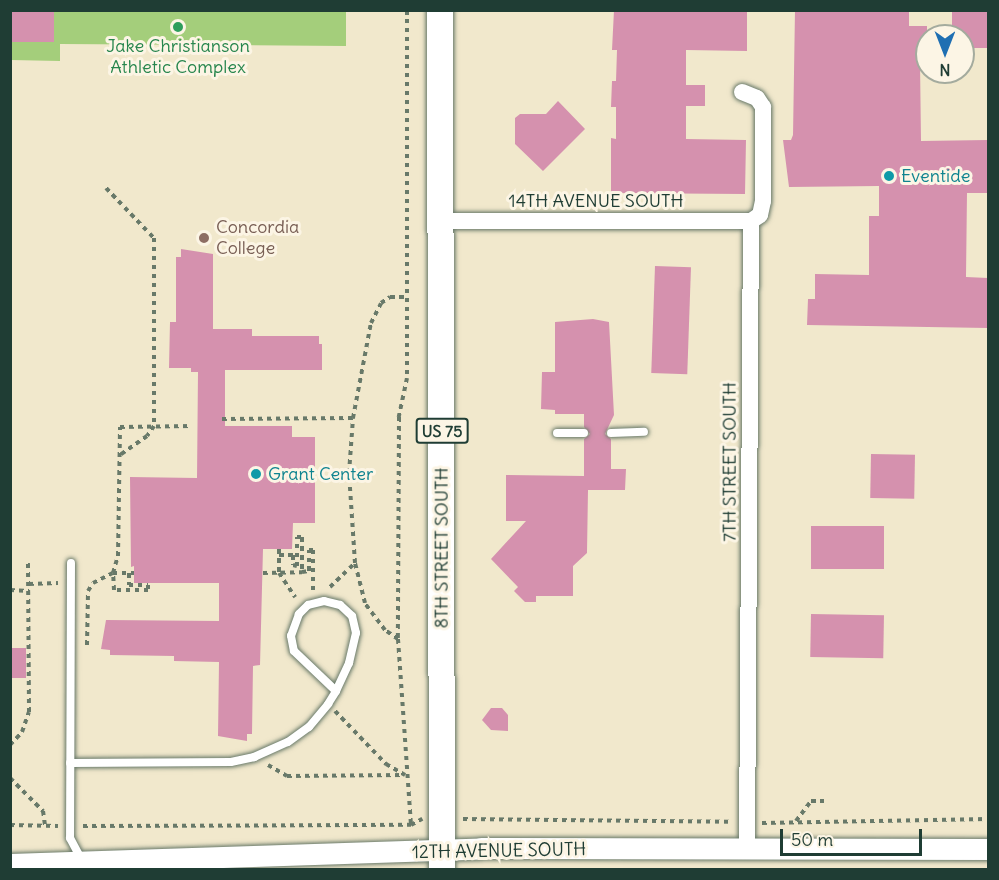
<!DOCTYPE html>
<html>
<head>
<meta charset="utf-8">
<style>
  body { margin:0 }
  #map { position:relative; width:999px; height:880px; overflow:hidden; background:#f1e8cc; font-family:Delius,sans-serif }
  div>[style] { position:absolute }
  .green>* { inset:0; background:#a4ce7b }
  .building>* { inset:0; background:#d591ae; transform-origin:0 0 }
  .path>* { height:4px; margin-top:-2px; transform-origin:0; background:repeating-linear-gradient(90deg,#687969 0 4.5px,transparent 0 9px) }
  .roads { filter:drop-shadow(0 0 2px #687969) drop-shadow(0 0 2px #687969) }
  .service>* { height:8px; margin:-4px; padding:0 4px; transform-origin:4px; border-radius:4px; background:#fff }
  .minor>* { height:16px; margin:-8px; padding:0 8px; transform-origin:8px; border-radius:8px; background:#fff }
  .tertiary>* { height:21px; margin:-10.5px; padding:0 10.5px; transform-origin:10.5px; border-radius:10.5px; background:#fff }
  .primary>* { height:26px; margin:-13px; padding:0 13px; transform-origin:13px; border-radius:13px; background:#fff }
  .dots>* { width:16px; height:16px; translate:-50% -50%; box-sizing:border-box; border:3px solid #fcf5e5; border-radius:50% }
  span { translate:-50% -50%; white-space:nowrap; text-align:center; line-height:1.15; -webkit-text-stroke:6px #fcf5e5; paint-order:stroke }
  .shield-label span { padding:2px 4px; background:#fcf5e5; border:2px solid; border-radius:4px; -webkit-text-stroke-width:0 }
  .shield-label { font-size:16px; color:#1f3d34; font-weight:700 }
  .leisure-label { font-size:18px; color:#27864d }
  .culture-label { font-size:18px; color:#0d838f }
  .left { translate:0 -50%; text-align:left }
  .street-label { font-size:18px; color:#1f3d34 }
  .education-label { font-size:18px; color:#785e54 }
  .frame { position:absolute; inset:0; border:12px solid #1f3d34; pointer-events:none }
  .north { position:absolute; left:915px; top:24px; width:60px; height:60px; box-sizing:border-box; background:#fcf5e5; border:2px solid #a4ab9e; border-radius:50%; rotate:180deg; font-size:16px; font-weight:700; line-height:24px; text-align:center; color:#1f3d34 }
  .north::after { content:''; display:block; margin:auto; width:21px; height:27px; background:#1f6fb2; clip-path:polygon(50% 0,100% 100%,50% 72%,0 100%) }
  .scale { position:absolute; left:780px; top:829px; width:142px; height:27px; box-sizing:border-box; border:3px solid #1f3d34; border-top:0; padding-left:8px; font-size:18px; line-height:21px; white-space:nowrap; color:#1f3d34; -webkit-text-stroke:4px #fcf5e5; paint-order:stroke }
</style>
</head>
<body>
<div id="map">
  <div class="green">
    <i style="clip-path:polygon(11px 11px,346px 11px,346px 46px,60px 44px,60px 61px,11px 60px)"></i>
  </div>
  <div class="building">
    <i style="left:10px;top:10px;width:44px;height:32px"></i>
    <i style="clip-path:polygon(614px 10px,747px 10px,747px 51px,686px 50px,686px 85px,705px 85px,705px 106px,686px 106px,686px 139px,746px 140px,745px 194px,611px 193px,611px 138px,616px 139px,616px 107px,611px 107px,612px 81px,616px 81px,617px 50px,612px 50px)"></i>
    <i style="clip-path:polygon(795px 10px,909px 10px,909px 26px,927px 26px,927px 62px,920px 62px,921px 141px,988px 140px,988px 193px,967px 193px,966px 277px,988px 278px,988px 328px,807px 325px,808px 299px,815px 299px,815px 274px,869px 275px,869px 216px,879px 216px,879px 186px,789px 187px,783px 140px,791px 140px,793px 135px)"></i>
    <i style="clip-path:polygon(952px 10px,988px 10px,988px 48px,963px 48px,963px 36px,952px 36px)"></i>
    <i style="clip-path:polygon(558px 101px,585px 129px,543px 171px,515px 144px,515px 118px,520px 114px,546px 114px)"></i>
    <i style="clip-path:polygon(181px 249px,213px 254px,213px 329px,252px 329px,252px 336px,319px 336px,319px 344px,322px 344px,322px 370px,225px 370px,225px 426px,292px 426px,292px 437px,315px 437px,315px 523px,293px 523px,292px 549px,263px 549px,260px 665px,253px 666px,252px 734px,247px 734px,247px 741px,218px 736px,219px 662px,174px 661px,174px 656px,110px 655px,110px 650px,101px 649px,106px 620px,219px 621px,219px 583px,134px 583px,134px 566px,131px 567px,130px 477px,197px 478px,198px 372px,191px 372px,191px 368px,169px 368px,170px 322px,176px 322px,176px 257px,181px 257px)"></i>
    <i style="left:655px;top:266px;width:36px;height:107px;rotate:2deg"></i>
    <i style="clip-path:polygon(593px 319px,609px 322px,614px 415px,605px 434px,611px 439px,611px 469px,626px 469px,625px 490px,588px 490px,587px 553px,573px 566px,573px 596px,536px 596px,536px 602px,525px 602px,514px 591px,518px 587px,491px 559px,526px 521px,506px 521px,506px 475px,584px 476px,584px 439px,590px 434px,584px 427px,584px 414px,555px 414px,555px 410px,541px 409px,542px 372px,555px 372px,555px 322px)"></i>
    <i style="left:871px;top:454px;width:44px;height:44px;rotate:1deg"></i>
    <i style="left:811px;top:526px;width:73px;height:43px"></i>
    <i style="left:811px;top:614px;width:73px;height:43px;rotate:1deg"></i>
    <i style="left:10px;top:648px;width:16px;height:30px"></i>
    <i style="clip-path:polygon(491px 708px,502px 708px,508px 715px,508px 731px,491px 730px,482px 720px)"></i>
  </div>
  <div class="path">
    <i style="left:407px;top:10px;width:368px;rotate:90deg"></i>
    <i style="left:407px;top:378px;width:40px;rotate:102deg"></i>
    <i style="left:399px;top:417px;width:222px;rotate:90.3deg"></i>
    <i style="left:398px;top:639px;width:186px;rotate:86deg"></i>
    <i style="left:106px;top:188px;width:69px;rotate:46.2deg"></i>
    <i style="left:154px;top:238px;width:188px;rotate:90deg"></i>
    <i style="left:154px;top:426px;width:12px;rotate:125deg"></i>
    <i style="left:147px;top:436px;width:32px;rotate:145deg"></i>
    <i style="left:222px;top:419px;width:131px;rotate:-0.4deg"></i>
    <i style="left:279px;top:549px;width:24px;rotate:90deg"></i>
    <i style="left:279px;top:573px;width:29px;rotate:56deg"></i>
    <i style="left:279px;top:555px;width:14px"></i>
    <i style="left:293px;top:555px;width:10px;rotate:90deg"></i>
    <i style="left:293px;top:565px;width:4px;rotate:14deg"></i>
    <i style="left:297px;top:566px;width:29px;rotate:-90deg"></i>
    <i style="left:297px;top:537px;width:5px"></i>
    <i style="left:302px;top:537px;width:35px;rotate:90deg"></i>
    <i style="left:302px;top:572px;width:7px;rotate:-8deg"></i>
    <i style="left:309px;top:571px;width:21px;rotate:-90deg"></i>
    <i style="left:309px;top:550px;width:4px"></i>
    <i style="left:313px;top:550px;width:40px;rotate:90deg"></i>
    <i style="left:129px;top:573px;width:12px;rotate:90deg"></i>
    <i style="left:129px;top:585px;width:19px"></i>
    <i style="left:148px;top:585px;width:5px;rotate:90deg"></i>
    <i style="left:148px;top:590px;width:34px;rotate:180deg"></i>
    <i style="left:114px;top:590px;width:17px;rotate:-93deg"></i>
    <i style="left:113px;top:573px;width:21px"></i>
    <i style="left:263px;top:573px;width:39px;rotate:-1deg"></i>
    <i style="left:29px;top:584px;width:29px;rotate:-2deg"></i>
    <i style="left:330px;top:587px;width:33px;rotate:-44deg"></i>
    <i style="left:10px;top:590px;width:19px;rotate:3deg"></i>
    <i style="left:398px;top:639px;width:16px;rotate:-145deg"></i>
    <i style="left:385px;top:630px;width:34px;rotate:-127deg"></i>
    <i style="left:365px;top:603px;width:41px;rotate:-104deg"></i>
    <i style="left:355px;top:563px;width:90px;rotate:-93.8deg"></i>
    <i style="left:349px;top:473px;width:55px;rotate:-85.8deg"></i>
    <i style="left:353px;top:418px;width:97px;rotate:-79.3deg"></i>
    <i style="left:371px;top:323px;width:22px;rotate:-63deg"></i>
    <i style="left:381px;top:303px;width:11px;rotate:-34deg"></i>
    <i style="left:390px;top:297px;width:17px"></i>
    <i style="left:87px;top:645px;width:54px;rotate:-88.9deg"></i>
    <i style="left:88px;top:591px;width:9px;rotate:-58deg"></i>
    <i style="left:93px;top:583px;width:22px;rotate:-27deg"></i>
    <i style="left:113px;top:573px;width:18px;rotate:-74deg"></i>
    <i style="left:118px;top:556px;width:129px;rotate:-89.1deg"></i>
    <i style="left:120px;top:427px;width:72px;rotate:-0.8deg"></i>
    <i style="left:335px;top:711px;width:74px;rotate:46.1deg"></i>
    <i style="left:386px;top:764px;width:22px;rotate:30deg"></i>
    <i style="left:10px;top:745px;width:18px;rotate:-47deg"></i>
    <i style="left:22px;top:732px;width:21px;rotate:-71deg"></i>
    <i style="left:29px;top:712px;width:150px;rotate:-90.4deg"></i>
    <i style="left:268px;top:765px;width:22px;rotate:30deg"></i>
    <i style="left:287px;top:776px;width:117px;rotate:-0.5deg"></i>
    <i style="left:10px;top:778px;width:47px;rotate:45deg"></i>
    <i style="left:43px;top:811px;width:15px;rotate:82deg"></i>
    <i style="left:463px;top:819px;width:268px;rotate:0.6deg"></i>
    <i style="left:796px;top:821px;width:25px;rotate:-53deg"></i>
    <i style="left:811px;top:801px;width:13px"></i>
    <i style="left:762px;top:823px;width:226px;rotate:-1deg"></i>
    <i style="left:10px;top:825px;width:48px;rotate:1.2deg"></i>
    <i style="left:83px;top:826px;width:328px;rotate:-0.2deg"></i>
    <i style="left:411px;top:825px;width:13px;rotate:-29deg"></i>
  </div>
  <div class="roads">
    <div class="service">
      <i style="left:557px;top:433px;width:27px"></i>
      <i style="left:611px;top:433px;width:33px;rotate:-2deg"></i>
      <i style="left:71px;top:563px;width:275px;rotate:90.2deg"></i>
      <i style="left:70px;top:838px;width:26px;rotate:62deg"></i>
      <i style="left:70px;top:763px;width:161px;rotate:-0.4deg"></i>
      <i style="left:231px;top:762px;width:24px;rotate:-12deg"></i>
      <i style="left:254px;top:757px;width:37px;rotate:-24deg"></i>
      <i style="left:288px;top:742px;width:26px;rotate:-36deg"></i>
      <i style="left:309px;top:727px;width:30px;rotate:-50deg"></i>
      <i style="left:328px;top:704px;width:15px;rotate:-58deg"></i>
      <i style="left:336px;top:691px;width:31px;rotate:-65deg"></i>
      <i style="left:349px;top:663px;width:31px;rotate:-77deg"></i>
      <i style="left:356px;top:633px;width:17px;rotate:-103deg"></i>
      <i style="left:352px;top:616px;width:16px;rotate:-137deg"></i>
      <i style="left:340px;top:605px;width:16px;rotate:-166deg"></i>
      <i style="left:324px;top:601px;width:16px;rotate:166deg"></i>
      <i style="left:308px;top:605px;width:13px;rotate:135deg"></i>
      <i style="left:299px;top:614px;width:23px;rotate:110deg"></i>
      <i style="left:291px;top:636px;width:15px;rotate:79deg"></i>
      <i style="left:294px;top:651px;width:58px;rotate:43.6deg"></i>
    </div>
    <div class="minor">
      <i style="left:742px;top:92px;width:16px;rotate:22deg"></i>
      <i style="left:757px;top:98px;width:11px;rotate:56deg"></i>
      <i style="left:763px;top:107px;width:94px;rotate:90deg"></i>
      <i style="left:763px;top:201px;width:14px;rotate:102deg"></i>
      <i style="left:760px;top:215px;width:11px;rotate:146deg"></i>
      <i style="left:441px;top:221px;width:310px"></i>
      <i style="left:747px;top:849px;width:628px;rotate:-89.64deg"></i>
    </div>
    <div class="tertiary">
      <i style="left:10px;top:864px;width:471px;rotate:-1.9deg"></i>
      <i style="left:481px;top:848px;width:507px;rotate:0.11deg"></i>
    </div>
    <div class="primary">
      <i style="left:440px;top:10px;width:860px;rotate:89.87deg"></i>
    </div>
  </div>
  <div class="dots">
    <i style="left:178px;top:27px;background:#2e9e5b"></i>
    <i style="left:889px;top:176px;background:#0f9aa8"></i>
    <i style="left:204px;top:238px;background:#8d6e63"></i>
    <i style="left:256px;top:474px;background:#0f9aa8"></i>
  </div>
  <div class="shield-label">
    <span style="left:442px;top:431px">US 75</span>
  </div>
  <div class="leisure-label">
    <span style="left:178px;top:57px">Jake Christianson<br>Athletic Complex</span>
  </div>
  <div class="culture-label">
    <span class="left" style="left:901px;top:176px">Eventide</span>
    <span class="left" style="left:268px;top:474px">Grant Center</span>
  </div>
  <div class="street-label">
    <span style="left:596px;top:201px">14TH AVENUE SOUTH</span>
    <span style="left:730px;top:462px;rotate:-90deg">7TH STREET SOUTH</span>
    <span style="left:442px;top:548px;rotate:-90deg">8TH STREET SOUTH</span>
    <span style="left:499px;top:851px;rotate:-1deg">12TH AVENUE SOUTH</span>
  </div>
  <div class="education-label">
    <span class="left" style="left:216px;top:238px">Concordia<br>College</span>
  </div>
  <div class="frame"></div>
  <div class="north">N</div>
  <div class="scale">50 m</div>
</div>
</body>
</html>
